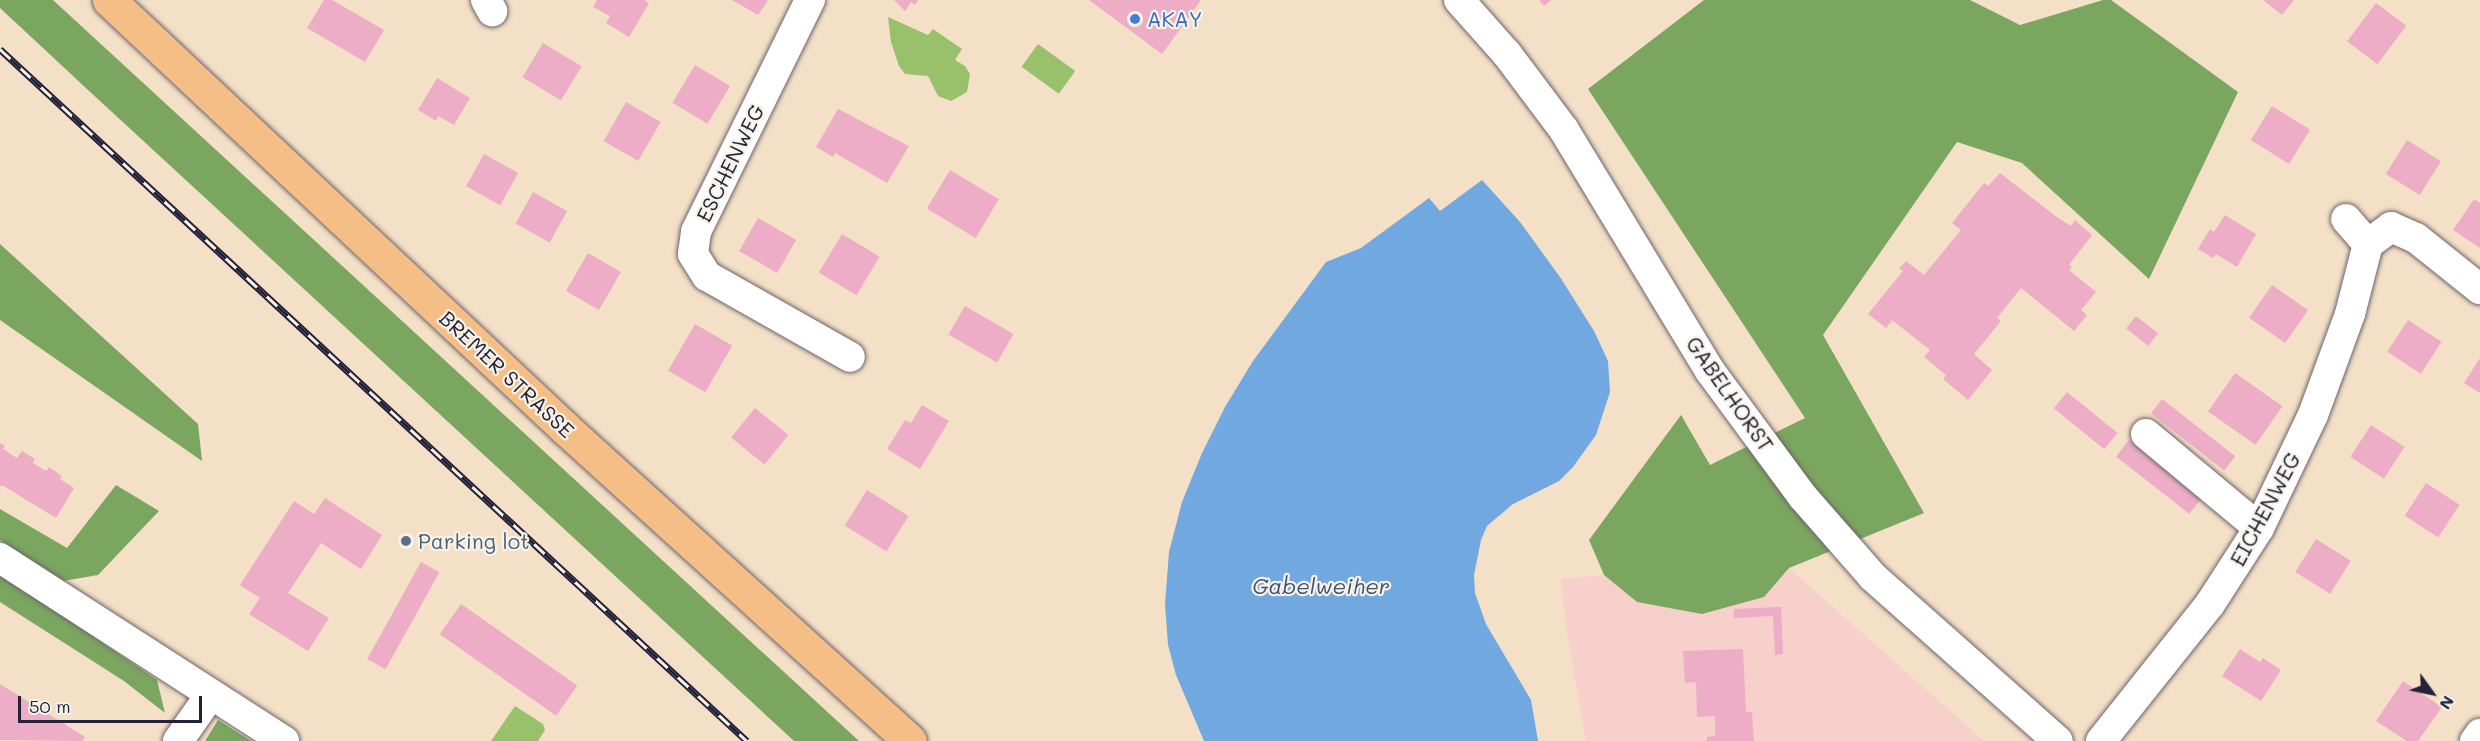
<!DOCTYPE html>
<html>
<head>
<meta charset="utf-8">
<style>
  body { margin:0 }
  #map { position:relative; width:2480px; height:741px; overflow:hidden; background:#f4e0c6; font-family:Mali,sans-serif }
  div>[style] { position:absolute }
  .built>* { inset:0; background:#f7d0cc }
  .green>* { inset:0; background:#99c06b; transform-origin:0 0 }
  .forest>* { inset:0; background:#7aa65f }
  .water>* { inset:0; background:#72a8e0 }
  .building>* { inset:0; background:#edadc7; transform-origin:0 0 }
  .roads { filter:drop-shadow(0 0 2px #6c646c) drop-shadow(0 0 2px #6c646c) }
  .minor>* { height:30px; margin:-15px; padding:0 15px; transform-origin:15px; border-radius:15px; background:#fff }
  .major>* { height:33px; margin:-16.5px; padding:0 16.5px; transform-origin:16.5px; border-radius:16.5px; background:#f6be87 }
  .rail>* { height:7px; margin-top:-3.5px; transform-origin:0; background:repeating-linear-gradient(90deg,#f7f3e8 0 14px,#22223b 0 28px); box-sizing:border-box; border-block:2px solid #22223b }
  .dots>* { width:16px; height:16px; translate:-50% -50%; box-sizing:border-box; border:3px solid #f7f3e8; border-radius:50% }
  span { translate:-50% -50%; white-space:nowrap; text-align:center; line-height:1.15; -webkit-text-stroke:4.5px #f7f3e8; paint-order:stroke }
  .shop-label { font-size:21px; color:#366cbe }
  .left { translate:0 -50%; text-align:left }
  .street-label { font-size:21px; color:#22223b }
  .service-label { font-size:21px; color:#4e5e75 }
  .water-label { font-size:22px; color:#3e5175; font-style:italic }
  .north { position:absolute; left:2402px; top:663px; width:60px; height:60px; -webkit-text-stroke:4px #f7f3e8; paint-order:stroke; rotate:123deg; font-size:16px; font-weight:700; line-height:24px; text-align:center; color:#22223b }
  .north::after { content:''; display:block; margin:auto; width:21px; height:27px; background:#22223b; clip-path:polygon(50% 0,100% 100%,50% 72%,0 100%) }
  .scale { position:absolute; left:18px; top:696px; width:184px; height:27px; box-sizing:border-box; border:3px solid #22223b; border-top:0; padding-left:8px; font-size:18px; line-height:21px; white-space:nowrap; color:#22223b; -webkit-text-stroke:4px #f7f3e8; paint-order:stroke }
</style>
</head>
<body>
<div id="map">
  <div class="built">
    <i style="clip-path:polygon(1789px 568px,1984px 741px,1586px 741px,1567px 634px,1561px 579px,1604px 575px,1637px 602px,1764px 597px)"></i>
  </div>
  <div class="green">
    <i style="clip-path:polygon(888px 17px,928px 35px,933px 29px,962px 49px,955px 60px,965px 66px,970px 74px,967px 92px,951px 101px,938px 96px,928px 76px,905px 74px,899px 66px,891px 42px)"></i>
    <i style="left:1038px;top:44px;width:46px;height:28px;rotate:36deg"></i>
    <i style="clip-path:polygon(515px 706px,543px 724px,545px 730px,538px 741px,491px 741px)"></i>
  </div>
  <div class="forest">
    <i style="clip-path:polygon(0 0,53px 0,859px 741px,794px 741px,87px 89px,0 8px)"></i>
    <i style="clip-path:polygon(1704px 0,1970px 0,2020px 25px,2103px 0,2111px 0,2238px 92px,2149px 279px,2022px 163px,1957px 142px,1823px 335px,1924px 513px,1789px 568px,1764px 597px,1702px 614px,1637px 602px,1604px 575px,1589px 540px,1681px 415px,1710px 465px,1805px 418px,1588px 89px)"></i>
    <i style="clip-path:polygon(0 244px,198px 424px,202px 461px,0 320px)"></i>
    <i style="clip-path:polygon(116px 485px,159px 511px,98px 575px,63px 581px,0 540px,0 509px,67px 548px)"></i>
    <i style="clip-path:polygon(0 573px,157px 680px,165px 713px,124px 681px,0 602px)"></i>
    <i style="clip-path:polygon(218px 720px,251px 741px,205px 741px)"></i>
  </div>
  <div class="water">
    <i style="clip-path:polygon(1482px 180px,1520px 222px,1560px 277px,1594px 331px,1608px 361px,1610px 392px,1596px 435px,1573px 467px,1559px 481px,1513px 504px,1487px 526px,1481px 540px,1474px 575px,1475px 593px,1486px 624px,1531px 700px,1538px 741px,1204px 741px,1176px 675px,1168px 645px,1165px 604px,1169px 552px,1182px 502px,1202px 453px,1225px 407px,1253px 361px,1326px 262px,1361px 248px,1429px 198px,1440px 211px)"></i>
  </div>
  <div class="building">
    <i style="clip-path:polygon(324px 0,332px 0,384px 30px,365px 62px,307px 28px)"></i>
    <i style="clip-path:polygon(597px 0,644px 0,649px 3px,629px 37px,606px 23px,610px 16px,593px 7px)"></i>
    <i style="clip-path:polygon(732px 0,767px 0,768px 1px,758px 15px)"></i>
    <i style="clip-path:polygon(894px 0,918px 0,915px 5px,911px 2px,905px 11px)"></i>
    <i style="clip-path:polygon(1089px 0,1201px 0,1162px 54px)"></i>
    <i style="clip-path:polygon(1539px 0,1551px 0,1544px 6px)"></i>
    <i style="clip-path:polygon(2263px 0,2294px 0,2282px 15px)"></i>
    <i style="left:2376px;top:3px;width:38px;height:48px;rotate:37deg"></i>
    <i style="left:543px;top:43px;width:45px;height:40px;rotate:31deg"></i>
    <i style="left:695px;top:65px;width:41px;height:44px;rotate:31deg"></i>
    <i style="clip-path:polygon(437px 78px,470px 98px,454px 125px,438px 116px,436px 121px,418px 110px)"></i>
    <i style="left:626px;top:102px;width:40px;height:45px;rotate:30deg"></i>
    <i style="left:2272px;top:106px;width:45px;height:40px;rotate:32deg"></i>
    <i style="clip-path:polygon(838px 109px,909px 146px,887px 183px,835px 153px,833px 157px,816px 147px)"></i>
    <i style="left:2407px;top:140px;width:40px;height:40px;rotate:32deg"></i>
    <i style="left:484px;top:154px;width:39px;height:37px;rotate:29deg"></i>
    <i style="left:950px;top:170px;width:57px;height:45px;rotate:31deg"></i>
    <i style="clip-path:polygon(2000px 173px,2058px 218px,2071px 226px,2075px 220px,2092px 235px,2069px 265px,2072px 267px,2069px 270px,2096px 292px,2081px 310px,2087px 315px,2074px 331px,2021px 288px,1997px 318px,2001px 321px,1974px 354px,1992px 370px,1968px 400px,1943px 379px,1946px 375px,1924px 357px,1930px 350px,1892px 320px,1886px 328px,1868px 314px,1903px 271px,1899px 269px,1906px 261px,1924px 275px,1961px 230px,1952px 223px,1984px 183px,1988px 186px)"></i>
    <i style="left:533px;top:192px;width:39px;height:36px;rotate:29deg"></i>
    <i style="clip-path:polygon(2474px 199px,2480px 203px,2480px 248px,2453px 230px)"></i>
    <i style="clip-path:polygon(2225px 215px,2256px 234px,2237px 267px,2216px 254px,2213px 258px,2198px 249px,2210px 229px,2214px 232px)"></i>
    <i style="left:758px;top:218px;width:44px;height:38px;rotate:30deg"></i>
    <i style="left:842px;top:234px;width:44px;height:45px;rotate:31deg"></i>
    <i style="left:588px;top:253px;width:38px;height:44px;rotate:30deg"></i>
    <i style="left:2272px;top:285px;width:44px;height:40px;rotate:35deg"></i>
    <i style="left:965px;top:306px;width:56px;height:33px;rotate:30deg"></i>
    <i style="left:2136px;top:316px;width:28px;height:16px;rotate:38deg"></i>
    <i style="left:2408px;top:320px;width:40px;height:38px;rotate:33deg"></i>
    <i style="left:695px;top:324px;width:43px;height:54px;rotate:30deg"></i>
    <i style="clip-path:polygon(2480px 358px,2480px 393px,2464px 383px)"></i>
    <i style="left:2235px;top:373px;width:58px;height:47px;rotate:35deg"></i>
    <i style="left:2067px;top:392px;width:65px;height:21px;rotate:39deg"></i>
    <i style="left:2162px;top:399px;width:93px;height:18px;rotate:38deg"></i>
    <i style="clip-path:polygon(922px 405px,949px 421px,920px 469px,887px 449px,905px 420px,911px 423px)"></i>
    <i style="left:755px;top:408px;width:43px;height:38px;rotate:39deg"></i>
    <i style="left:2371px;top:425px;width:40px;height:38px;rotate:33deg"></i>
    <i style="left:2129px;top:440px;width:93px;height:21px;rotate:38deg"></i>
    <i style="clip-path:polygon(0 443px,5px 446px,3px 449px,17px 458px,22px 451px,35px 459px,33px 463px,46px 471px,49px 467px,62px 476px,60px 479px,74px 488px,56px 518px,2px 485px,0 487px)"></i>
    <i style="left:2426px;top:483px;width:40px;height:39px;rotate:33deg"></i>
    <i style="left:867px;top:490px;width:49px;height:42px;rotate:32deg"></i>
    <i style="clip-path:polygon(325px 498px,382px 535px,361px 569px,321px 543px,288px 593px,329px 618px,308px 651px,249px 614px,260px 598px,240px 585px,294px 501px,314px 514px)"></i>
    <i style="left:2316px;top:539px;width:41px;height:39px;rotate:32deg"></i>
    <i style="left:421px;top:562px;width:21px;height:111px;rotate:29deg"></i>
    <i style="left:461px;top:604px;width:142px;height:37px;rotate:35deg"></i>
    <i style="clip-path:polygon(1781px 607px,1783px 654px,1775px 655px,1773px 616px,1734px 618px,1734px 609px)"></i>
    <i style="clip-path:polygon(1743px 649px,1746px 712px,1752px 712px,1754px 741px,1707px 741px,1707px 737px,1715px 736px,1715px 716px,1697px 717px,1696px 682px,1685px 683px,1683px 651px)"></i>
    <i style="clip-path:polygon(2240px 649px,2260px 662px,2263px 658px,2281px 670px,2261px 701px,2222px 676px)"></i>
    <i style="clip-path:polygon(2403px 681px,2442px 707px,2418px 741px,2407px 741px,2376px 721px)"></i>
    <i style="clip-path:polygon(0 684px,85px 737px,83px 741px,0 740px)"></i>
  </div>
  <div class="roads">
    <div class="minor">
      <i style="left:486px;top:0;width:13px;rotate:61deg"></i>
      <i style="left:810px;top:0;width:258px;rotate:116.2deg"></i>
      <i style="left:696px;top:232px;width:22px;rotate:98deg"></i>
      <i style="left:693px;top:254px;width:26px;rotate:58deg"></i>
      <i style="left:707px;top:276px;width:164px;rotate:29.5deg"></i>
      <i style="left:1459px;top:0;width:72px;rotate:48.4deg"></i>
      <i style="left:1507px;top:54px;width:95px;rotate:53.1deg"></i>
      <i style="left:1564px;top:130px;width:282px;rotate:58.8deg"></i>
      <i style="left:1710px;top:371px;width:157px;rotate:53.6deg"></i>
      <i style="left:1803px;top:497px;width:106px;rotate:48.8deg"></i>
      <i style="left:1873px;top:577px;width:247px;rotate:41.6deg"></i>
      <i style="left:2346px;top:219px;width:33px;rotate:49deg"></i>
      <i style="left:2146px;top:434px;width:147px;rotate:39.8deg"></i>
      <i style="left:0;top:558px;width:338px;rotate:32.8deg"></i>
      <i style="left:178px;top:741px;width:57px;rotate:-54.9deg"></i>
      <i style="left:2101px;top:741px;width:175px;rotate:-51.5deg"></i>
      <i style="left:2210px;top:604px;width:90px;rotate:-57.2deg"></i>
      <i style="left:2259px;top:528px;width:125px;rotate:-64.5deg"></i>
      <i style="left:2313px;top:415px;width:108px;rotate:-69.9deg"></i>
      <i style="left:2350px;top:314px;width:72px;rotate:-75.6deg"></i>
      <i style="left:2368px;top:244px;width:29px;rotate:-36deg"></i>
      <i style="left:2391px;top:227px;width:27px;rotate:24deg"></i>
      <i style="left:2416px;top:238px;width:82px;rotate:38.6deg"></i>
      <i style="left:2475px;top:741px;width:9px;rotate:-54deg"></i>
    </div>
    <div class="major">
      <i style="left:109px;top:0;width:627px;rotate:43.19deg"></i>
      <i style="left:566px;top:429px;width:464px;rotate:42.2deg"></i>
    </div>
  </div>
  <div class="rail">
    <i style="left:0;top:49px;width:1018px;rotate:42.81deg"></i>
  </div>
  <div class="dots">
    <i style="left:1135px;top:19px;background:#3f7fe0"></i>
    <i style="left:406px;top:541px;background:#5c6f8a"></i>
  </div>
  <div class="shop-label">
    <span class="left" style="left:1147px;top:19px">AKAY</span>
  </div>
  <div class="street-label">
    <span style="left:730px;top:163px;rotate:-64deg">ESCHENWEG</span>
    <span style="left:507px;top:374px;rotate:43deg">BREMER STRASSE</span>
    <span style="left:1730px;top:394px;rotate:55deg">GABELHORST</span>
    <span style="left:2265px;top:509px;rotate:-62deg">EICHENWEG</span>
  </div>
  <div class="service-label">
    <span class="left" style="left:418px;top:541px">Parking lot</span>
  </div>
  <div class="water-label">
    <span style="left:1321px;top:586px">Gabelweiher</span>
  </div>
  <div class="north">N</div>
  <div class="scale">50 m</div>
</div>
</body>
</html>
